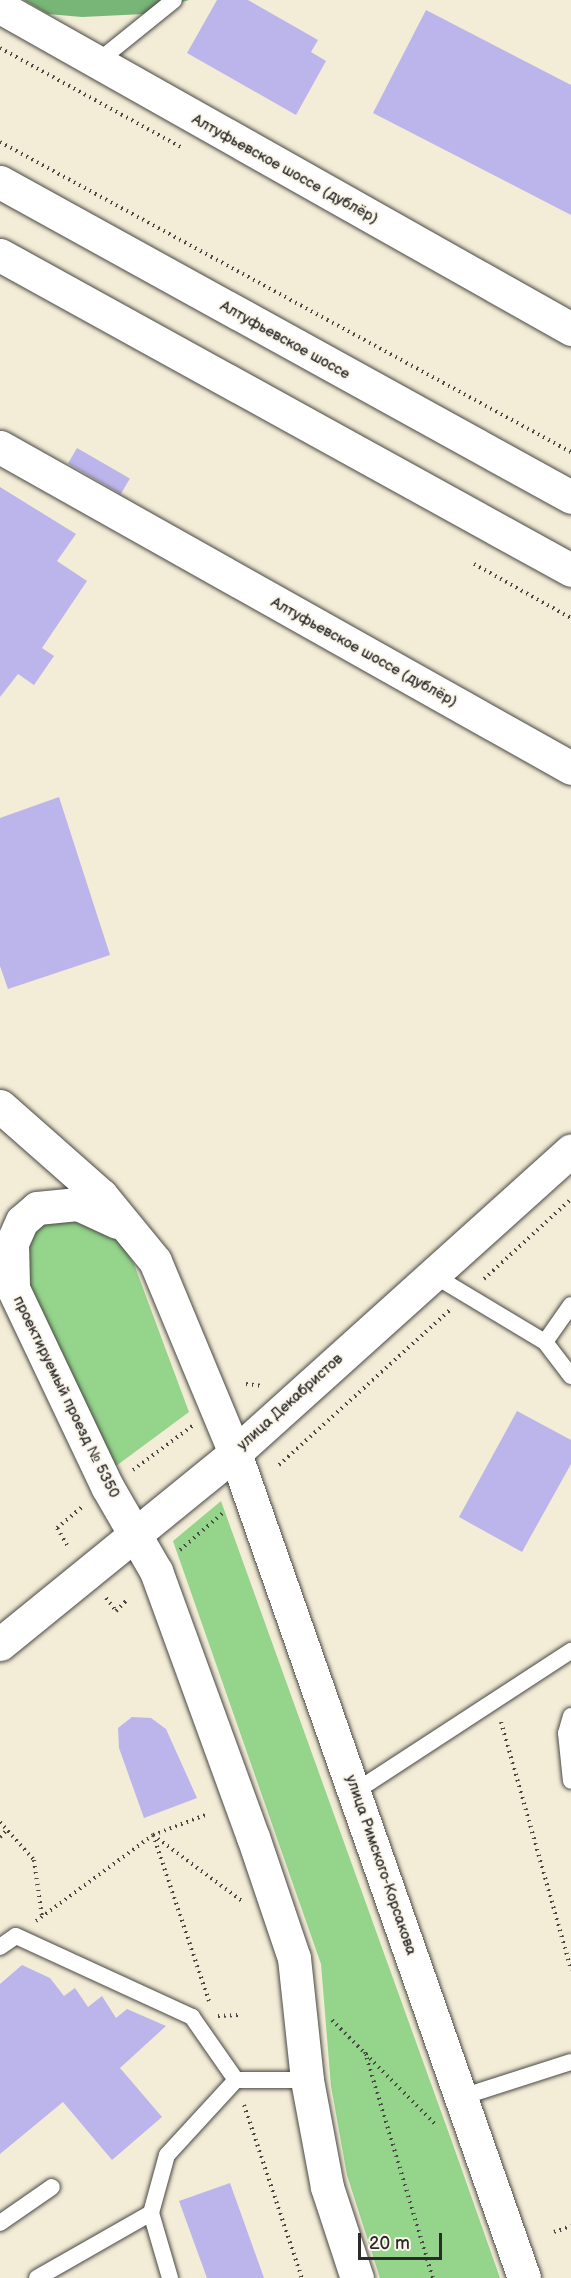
<!DOCTYPE html>
<html>
<head>
<meta charset="utf-8">
<style>
  body { margin:0 }
  #map { position:relative; width:571px; height:2278px; overflow:hidden; background:#f3ecd6; font-family:"Balsamiq Sans",sans-serif }
  div>[style] { position:absolute }
  .green>* { inset:0; background:#94d48b }
  .forest>* { inset:0; background:#77b677 }
  .building>* { inset:0; background:#bcb5eb; transform-origin:0 0 }
  .path>* { height:4px; margin-top:-2px; transform-origin:0; background:repeating-linear-gradient(90deg,#494845 0 1.5px,transparent 0 6px) }
  .roads { filter:drop-shadow(0 0 2px #494845) drop-shadow(0 0 2px #494845) }
  .service>* { height:16px; margin:-8px; padding:0 8px; transform-origin:8px; border-radius:8px; background:#fff }
  .tertiary>* { height:33px; margin:-16.5px; padding:0 16.5px; transform-origin:16.5px; border-radius:16.5px; background:#fff }
  .secondary>* { height:33px; margin:-16.5px; padding:0 16.5px; transform-origin:16.5px; border-radius:16.5px; background:#fff }
  .primary>* { height:33px; margin:-16.5px; padding:0 16.5px; transform-origin:16.5px; border-radius:16.5px; background:#fff }
  span { translate:-50% -50%; white-space:nowrap; text-align:center; line-height:1.15; -webkit-text-stroke:4.5px #fbf7ec; paint-order:stroke }
  .street-label { font-size:15px; color:#2b2b2b }
  .scale { position:absolute; left:358px; top:2233px; width:84px; height:27px; box-sizing:border-box; border:3px solid #2b2b2b; border-top:0; padding-left:8px; font-size:18px; line-height:21px; white-space:nowrap; color:#2b2b2b; -webkit-text-stroke:4px #fbf7ec; paint-order:stroke }
</style>
</head>
<body>
<div id="map">
  <div class="green">
    <i style="clip-path:polygon(90px 1217px,123px 1245px,134px 1264px,189px 1412px,116px 1466px,19px 1274px,34px 1223px)"></i>
    <i style="clip-path:polygon(221px 1501px,452px 2142px,500px 2278px,380px 2278px,347px 2175px,331px 2086px,321px 1964px,173px 1541px)"></i>
  </div>
  <div class="forest">
    <i style="clip-path:polygon(24px 0,189px 0,144px 14px,82px 17px,48px 14px)"></i>
  </div>
  <div class="building">
    <i style="clip-path:polygon(217px 0,248px 0,318px 40px,311px 52px,326px 61px,296px 115px,187px 53px)"></i>
    <i style="clip-path:polygon(426px 10px,571px 85px,571px 215px,373px 113px)"></i>
    <i style="left:77px;top:448px;width:61px;height:18px;rotate:30deg"></i>
    <i style="clip-path:polygon(0 487px,76px 534px,57px 561px,87px 581px,42px 648px,54px 656px,34px 685px,18px 674px,0 697px)"></i>
    <i style="clip-path:polygon(59px 797px,110px 955px,8px 989px,0 966px,0 818px)"></i>
    <i style="clip-path:polygon(517px 1411px,571px 1440px,571px 1464px,522px 1552px,459px 1517px)"></i>
    <i style="clip-path:polygon(132px 1717px,151px 1718px,166px 1729px,197px 1798px,144px 1818px,119px 1748px,118px 1728px)"></i>
    <i style="clip-path:polygon(22px 1965px,50px 1978px,64px 1996px,75px 1988px,88px 2007px,102px 1996px,116px 2018px,127px 2009px,166px 2026px,120px 2068px,162px 2117px,112px 2160px,63px 2102px,0 2154px,0 1984px)"></i>
    <i style="clip-path:polygon(230px 2183px,264px 2278px,207px 2278px,179px 2201px)"></i>
  </div>
  <div class="path">
    <i style="left:0;top:48px;width:206px;rotate:28.7deg"></i>
    <i style="left:0;top:142px;width:650px;rotate:28.5deg"></i>
    <i style="left:474px;top:564px;width:111px;rotate:29.1deg"></i>
    <i style="left:484px;top:1279px;width:118px;rotate:-42.6deg"></i>
    <i style="left:246px;top:1384px;width:17px;rotate:7deg"></i>
    <i style="left:279px;top:1465px;width:231px;rotate:-42.2deg"></i>
    <i style="left:133px;top:1470px;width:74px;rotate:-36.7deg"></i>
    <i style="left:67px;top:1545px;width:20px;rotate:-120deg"></i>
    <i style="left:57px;top:1528px;width:34px;rotate:-40deg"></i>
    <i style="left:180px;top:1550px;width:58px;rotate:-40.8deg"></i>
    <i style="left:106px;top:1598px;width:16px;rotate:52deg"></i>
    <i style="left:116px;top:1611px;width:16px;rotate:-45deg"></i>
    <i style="left:501px;top:1722px;width:258px;rotate:74.2deg"></i>
    <i style="left:0;top:1822px;width:51px;rotate:48.2deg"></i>
    <i style="left:34px;top:1860px;width:58px;rotate:82deg"></i>
    <i style="left:0;top:1837px;width:10px;rotate:-45deg"></i>
    <i style="left:36px;top:1921px;width:145px;rotate:-36.3deg"></i>
    <i style="left:153px;top:1835px;width:59px;rotate:-20.9deg"></i>
    <i style="left:209px;top:2001px;width:175px;rotate:-108.6deg"></i>
    <i style="left:153px;top:1835px;width:111px;rotate:36.6deg"></i>
    <i style="left:218px;top:2016px;width:20px;rotate:-3deg"></i>
    <i style="left:332px;top:2020px;width:148px;rotate:45.3deg"></i>
    <i style="left:365px;top:2052px;width:236px;rotate:73.3deg"></i>
    <i style="left:244px;top:2105px;width:182px;rotate:71.5deg"></i>
    <i style="left:554px;top:2232px;width:18px;rotate:-19deg"></i>
  </div>
  <div class="roads">
    <div class="service">
      <i style="left:96px;top:63px;width:100px;rotate:-38.9deg"></i>
      <i style="left:430px;top:1273px;width:134px;rotate:31deg"></i>
      <i style="left:545px;top:1342px;width:45px;rotate:-54.9deg"></i>
      <i style="left:545px;top:1342px;width:43px;rotate:52.6deg"></i>
      <i style="left:571px;top:1716px;width:18px;rotate:106deg"></i>
      <i style="left:566px;top:1733px;width:48px;rotate:84.1deg"></i>
      <i style="left:356px;top:1791px;width:257px;rotate:-33.1deg"></i>
      <i style="left:0;top:1947px;width:19px;rotate:-35deg"></i>
      <i style="left:16px;top:1936px;width:194px;rotate:24.7deg"></i>
      <i style="left:192px;top:2017px;width:77px;rotate:55.1deg"></i>
      <i style="left:236px;top:2080px;width:71px"></i>
      <i style="left:462px;top:2097px;width:114px;rotate:-17.8deg"></i>
      <i style="left:151px;top:2213px;width:60px;rotate:-74.6deg"></i>
      <i style="left:167px;top:2155px;width:102px;rotate:-47.4deg"></i>
      <i style="left:0;top:2223px;width:63px;rotate:-34.7deg"></i>
      <i style="left:37px;top:2278px;width:131px;rotate:-29.7deg"></i>
      <i style="left:151px;top:2213px;width:68px;rotate:73.7deg"></i>
    </div>
    <div class="tertiary">
      <i style="left:0;top:1106px;width:135px;rotate:41.4deg"></i>
      <i style="left:101px;top:1195px;width:85px;rotate:50.7deg"></i>
      <i style="left:155px;top:1261px;width:208px;rotate:67.4deg"></i>
      <i style="left:235px;top:1453px;width:874px;rotate:70.69deg"></i>
      <i style="left:0;top:1261px;width:251px;rotate:64.6deg"></i>
      <i style="left:108px;top:1488px;width:96px;rotate:60deg"></i>
      <i style="left:156px;top:1571px;width:283px;rotate:70deg"></i>
      <i style="left:253px;top:1837px;width:128px;rotate:71.3deg"></i>
      <i style="left:294px;top:1958px;width:123px;rotate:83.9deg"></i>
      <i style="left:307px;top:2080px;width:109px;rotate:79.4deg"></i>
      <i style="left:327px;top:2187px;width:96px;rotate:71.8deg"></i>
      <i style="left:13px;top:1284px;width:41px;rotate:-91.4deg"></i>
      <i style="left:12px;top:1243px;width:24px;rotate:-66deg"></i>
      <i style="left:22px;top:1221px;width:20px;rotate:-41deg"></i>
      <i style="left:37px;top:1208px;width:41px;rotate:-5.6deg"></i>
      <i style="left:78px;top:1204px;width:43px;rotate:24.8deg"></i>
    </div>
    <div class="secondary">
      <i style="left:0;top:7px;width:656px;rotate:29.42deg"></i>
      <i style="left:0;top:447px;width:655px;rotate:29.34deg"></i>
      <i style="left:0;top:1644px;width:303px;rotate:-39.1deg"></i>
      <i style="left:235px;top:1453px;width:452px;rotate:-42deg"></i>
    </div>
    <div class="primary">
      <i style="left:0;top:182px;width:652px;rotate:28.88deg"></i>
      <i style="left:0;top:255px;width:652px;rotate:28.88deg"></i>
    </div>
  </div>
  <div class="street-label">
    <span style="left:285px;top:169px;rotate:29deg">Алтуфьевское шоссе (дублёр)</span>
    <span style="left:285px;top:340px;rotate:29deg">Алтуфьевское шоссе</span>
    <span style="left:364px;top:652px;rotate:29deg">Алтуфьевское шоссе (дублёр)</span>
    <span style="left:66px;top:1397px;rotate:64deg">проектируемый проезд № 5350</span>
    <span style="left:290px;top:1402px;rotate:-42deg">улица Декабристов</span>
    <span style="left:381px;top:1865px;rotate:71deg">улица Римского-Корсакова</span>
  </div>
  <div class="scale">20 m</div>
</div>
</body>
</html>
